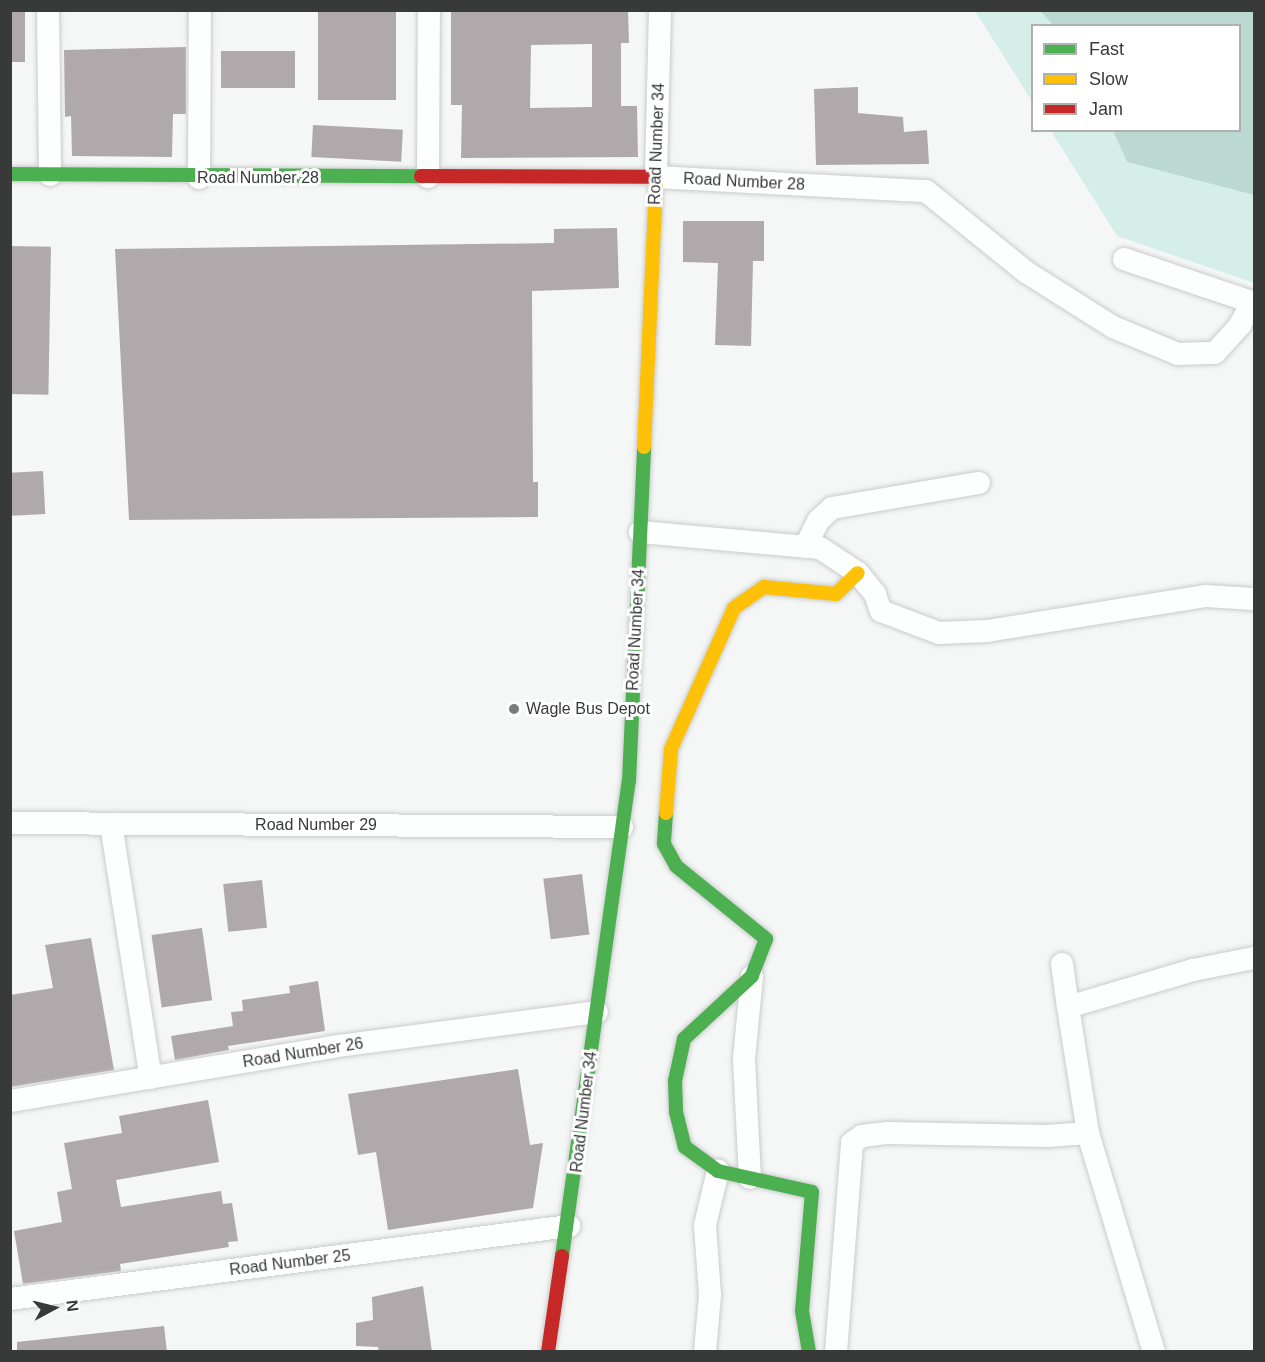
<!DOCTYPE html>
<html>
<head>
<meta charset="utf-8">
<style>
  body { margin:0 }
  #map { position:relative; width:1265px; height:1362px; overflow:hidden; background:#f4f7f6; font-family:Helvetica,sans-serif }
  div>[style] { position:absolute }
  .green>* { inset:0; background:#d6eee8 }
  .forest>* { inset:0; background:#bbd8d1 }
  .building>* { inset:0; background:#b0a9ac; transform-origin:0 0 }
  .roads { filter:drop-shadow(0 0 2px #cacccc) drop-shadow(0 0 2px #cacccc) }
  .street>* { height:22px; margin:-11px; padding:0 11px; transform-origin:11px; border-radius:11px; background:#fdfefe }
  .fast>* { height:14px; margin:-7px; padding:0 7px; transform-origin:7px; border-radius:7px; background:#4caf50 }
  .slow>* { height:14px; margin:-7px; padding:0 7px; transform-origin:7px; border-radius:7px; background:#ffc107 }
  .jam>* { height:14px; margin:-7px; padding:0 7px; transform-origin:7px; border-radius:7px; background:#c62828 }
  .dots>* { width:16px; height:16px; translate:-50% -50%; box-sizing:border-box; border:3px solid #fff; border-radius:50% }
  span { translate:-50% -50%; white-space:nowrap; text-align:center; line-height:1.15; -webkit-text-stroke:6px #fff; paint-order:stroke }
  .street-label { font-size:16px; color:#383a39 }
  .poi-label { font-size:16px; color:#383a39 }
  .left { translate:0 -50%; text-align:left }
  .frame { position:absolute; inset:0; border:12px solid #383a39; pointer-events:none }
  .legend { position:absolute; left:1031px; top:24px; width:210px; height:108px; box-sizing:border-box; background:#fff; border:2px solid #afb0b0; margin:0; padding:8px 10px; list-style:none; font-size:18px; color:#383a39 }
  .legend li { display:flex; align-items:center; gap:12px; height:30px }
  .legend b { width:30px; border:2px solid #afb0b0 }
  .north { position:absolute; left:24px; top:1278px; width:60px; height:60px; -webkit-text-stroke:4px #fff; paint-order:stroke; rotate:83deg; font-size:16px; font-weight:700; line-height:24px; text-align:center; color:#383a39 }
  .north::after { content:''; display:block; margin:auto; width:21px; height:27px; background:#383a39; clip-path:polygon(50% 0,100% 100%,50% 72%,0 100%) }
</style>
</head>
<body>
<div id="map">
  <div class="green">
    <i style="clip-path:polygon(975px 11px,1040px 11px,1053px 25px,1032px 26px,1032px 101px)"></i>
    <i style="clip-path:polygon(1051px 131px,1113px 131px,1127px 162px,1254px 195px,1254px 283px,1117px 236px)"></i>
  </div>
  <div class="forest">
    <i style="clip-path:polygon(1040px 11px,1254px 11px,1254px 195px,1127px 162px,1113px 131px,1240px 130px,1240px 26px,1053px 25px)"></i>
  </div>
  <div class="building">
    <i style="left:10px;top:10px;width:15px;height:52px"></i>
    <i style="left:318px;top:10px;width:78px;height:90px"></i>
    <i style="clip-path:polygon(evenodd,451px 10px,628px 10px,629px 43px,621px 43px,621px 106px,637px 106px,638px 157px,461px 158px,462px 105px,451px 105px,451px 10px,592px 44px,592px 107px,530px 108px,531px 45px,592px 44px)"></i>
    <i style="clip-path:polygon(186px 47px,186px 114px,173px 114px,172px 157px,72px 156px,71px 116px,65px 117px,64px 50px)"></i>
    <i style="left:295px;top:51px;width:37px;height:74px;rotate:90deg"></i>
    <i style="clip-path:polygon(858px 87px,858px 113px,903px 117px,904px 132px,927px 130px,929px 164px,816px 165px,814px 89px)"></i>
    <i style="left:313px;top:125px;width:90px;height:32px;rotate:3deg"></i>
    <i style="clip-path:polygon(683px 221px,764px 221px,764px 261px,753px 261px,751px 346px,715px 345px,718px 263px,683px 262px)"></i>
    <i style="clip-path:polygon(617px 228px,619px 288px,532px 291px,533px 482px,538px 482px,538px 517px,129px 520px,115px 249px,554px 243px,554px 229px)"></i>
    <i style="left:10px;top:246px;width:41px;height:148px;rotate:1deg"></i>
    <i style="left:43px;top:471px;width:43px;height:33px;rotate:87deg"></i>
    <i style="left:582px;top:874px;width:61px;height:39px;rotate:83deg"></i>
    <i style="left:262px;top:880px;width:48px;height:39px;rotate:84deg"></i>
    <i style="left:202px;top:928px;width:73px;height:51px;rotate:82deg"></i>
    <i style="clip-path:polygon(91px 938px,114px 1070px,10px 1087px,10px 995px,53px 988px,45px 945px)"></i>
    <i style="clip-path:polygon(318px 981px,325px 1031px,228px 1046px,229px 1050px,175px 1060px,171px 1036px,233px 1026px,231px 1012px,243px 1011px,242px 1000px,290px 993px,289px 986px)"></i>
    <i style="clip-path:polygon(518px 1069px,530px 1145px,543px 1143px,533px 1208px,388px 1230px,376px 1152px,358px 1155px,348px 1094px)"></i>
    <i style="clip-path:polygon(208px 1100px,219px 1162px,116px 1180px,121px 1207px,221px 1191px,223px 1204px,232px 1203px,238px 1241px,228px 1242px,229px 1247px,120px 1264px,121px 1271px,23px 1284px,14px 1231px,62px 1222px,57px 1192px,72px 1189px,64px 1143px,122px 1133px,119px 1116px)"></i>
    <i style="clip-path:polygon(423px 1286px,432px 1352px,379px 1352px,378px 1347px,356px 1346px,356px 1323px,373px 1320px,372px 1297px)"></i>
    <i style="clip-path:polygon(164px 1326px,167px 1352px,17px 1352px,17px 1342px)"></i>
  </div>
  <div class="roads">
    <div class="street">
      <i style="left:48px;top:10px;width:165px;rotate:89.3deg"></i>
      <i style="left:660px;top:10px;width:167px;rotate:91.4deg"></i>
      <i style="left:656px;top:177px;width:270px;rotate:3deg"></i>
      <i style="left:926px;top:191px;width:129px;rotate:39deg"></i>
      <i style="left:1026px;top:272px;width:103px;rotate:32.3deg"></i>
      <i style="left:1113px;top:327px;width:70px;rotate:22.6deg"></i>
      <i style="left:1178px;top:354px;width:37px;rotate:-2deg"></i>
      <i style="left:1215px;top:353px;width:38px;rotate:-48deg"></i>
      <i style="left:1240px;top:325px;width:26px;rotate:-62deg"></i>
      <i style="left:1252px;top:302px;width:3px;rotate:45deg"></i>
      <i style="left:428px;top:177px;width:167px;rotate:-89.7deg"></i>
      <i style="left:199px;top:178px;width:168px;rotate:-89.7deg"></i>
      <i style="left:1124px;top:259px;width:135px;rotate:18.6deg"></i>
      <i style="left:640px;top:532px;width:181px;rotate:5.1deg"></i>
      <i style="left:820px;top:548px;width:45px;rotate:33.3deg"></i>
      <i style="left:858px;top:573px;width:27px;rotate:51deg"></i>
      <i style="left:875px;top:594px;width:18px;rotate:71deg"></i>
      <i style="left:881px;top:611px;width:62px;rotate:20.8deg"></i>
      <i style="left:939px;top:633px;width:48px;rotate:-2.4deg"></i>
      <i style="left:987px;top:631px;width:222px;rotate:-9.1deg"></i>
      <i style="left:1206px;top:596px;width:48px;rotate:3.6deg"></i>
      <i style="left:805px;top:547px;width:29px;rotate:-63deg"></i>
      <i style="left:818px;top:521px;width:19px;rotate:-43deg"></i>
      <i style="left:832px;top:508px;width:149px;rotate:-9.7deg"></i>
      <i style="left:10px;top:823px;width:612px;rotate:0.37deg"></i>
      <i style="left:111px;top:824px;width:257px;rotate:81.1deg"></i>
      <i style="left:1062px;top:964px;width:43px;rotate:82.1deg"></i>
      <i style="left:10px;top:1101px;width:326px;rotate:-9.5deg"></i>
      <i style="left:331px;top:1047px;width:268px;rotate:-7.5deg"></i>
      <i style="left:750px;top:1178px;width:119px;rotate:-92.9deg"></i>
      <i style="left:744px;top:1059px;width:83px;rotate:-84.5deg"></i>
      <i style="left:10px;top:1299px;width:564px;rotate:-7.44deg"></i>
      <i style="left:705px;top:1352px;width:57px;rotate:-85deg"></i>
      <i style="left:710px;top:1295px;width:70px;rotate:-94.1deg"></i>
      <i style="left:705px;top:1225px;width:56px;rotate:-76.5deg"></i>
      <i style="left:836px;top:1352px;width:210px;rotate:-85.6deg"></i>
      <i style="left:852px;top:1143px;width:12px;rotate:-35deg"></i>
      <i style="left:862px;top:1136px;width:26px;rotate:-7deg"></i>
      <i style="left:888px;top:1133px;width:159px;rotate:1.1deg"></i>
      <i style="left:1047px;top:1136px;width:41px;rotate:-4.2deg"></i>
      <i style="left:1154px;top:1352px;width:229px;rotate:-106.8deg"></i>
      <i style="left:1088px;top:1133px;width:128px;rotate:-99deg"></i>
      <i style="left:1068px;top:1007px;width:130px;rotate:-16.5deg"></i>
      <i style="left:1193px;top:970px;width:62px;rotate:-11.1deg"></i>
    </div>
    <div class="fast">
      <i style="left:10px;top:174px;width:411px;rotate:0.3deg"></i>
      <i style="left:666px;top:813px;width:31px;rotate:94deg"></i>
      <i style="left:664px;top:844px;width:25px;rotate:61deg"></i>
      <i style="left:676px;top:866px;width:116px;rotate:39deg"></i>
      <i style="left:766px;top:939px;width:40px;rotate:111deg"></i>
      <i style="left:752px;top:976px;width:93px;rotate:137.2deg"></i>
      <i style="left:684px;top:1039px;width:43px;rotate:102.1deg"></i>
      <i style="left:675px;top:1081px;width:31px;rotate:88deg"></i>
      <i style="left:676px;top:1112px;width:36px;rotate:76deg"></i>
      <i style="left:685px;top:1147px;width:41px;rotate:36deg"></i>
      <i style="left:718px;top:1171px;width:96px;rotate:12.6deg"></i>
      <i style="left:812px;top:1192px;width:119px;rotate:94.8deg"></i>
      <i style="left:802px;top:1311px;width:42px;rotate:80.3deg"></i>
      <i style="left:562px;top:1256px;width:480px;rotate:-82deg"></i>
      <i style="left:629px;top:781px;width:334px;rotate:-87.4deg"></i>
    </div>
    <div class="slow">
      <i style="left:644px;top:447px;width:266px;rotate:-87.4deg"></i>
      <i style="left:666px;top:813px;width:64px;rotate:-85.5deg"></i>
      <i style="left:671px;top:749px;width:154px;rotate:-65.9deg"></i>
      <i style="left:734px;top:608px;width:37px;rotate:-35deg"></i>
      <i style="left:764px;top:587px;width:72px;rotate:5.6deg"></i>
      <i style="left:836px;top:594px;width:30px;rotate:-44deg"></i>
    </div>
    <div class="jam">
      <i style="left:421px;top:176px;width:235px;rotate:0.2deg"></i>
      <i style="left:656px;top:177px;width:4px;rotate:90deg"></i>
      <i style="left:548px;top:1352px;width:97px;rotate:-81.7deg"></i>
    </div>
  </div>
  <div class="dots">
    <i style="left:514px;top:709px;background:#7a7c7b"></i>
  </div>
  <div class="street-label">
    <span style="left:657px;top:144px;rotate:-88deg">Road Number 34</span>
    <span style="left:258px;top:178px">Road Number 28</span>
    <span style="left:744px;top:182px;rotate:3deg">Road Number 28</span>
    <span style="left:636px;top:630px;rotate:-87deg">Road Number 34</span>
    <span style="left:316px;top:825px">Road Number 29</span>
    <span style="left:303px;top:1053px;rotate:-9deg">Road Number 26</span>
    <span style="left:584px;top:1112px;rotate:-83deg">Road Number 34</span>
    <span style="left:290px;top:1263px;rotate:-7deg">Road Number 25</span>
  </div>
  <div class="poi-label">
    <span class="left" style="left:526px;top:709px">Wagle Bus Depot</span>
  </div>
  <div class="frame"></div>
  <ul class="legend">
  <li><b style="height:8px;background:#4caf50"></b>Fast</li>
  <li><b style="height:8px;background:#ffc107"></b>Slow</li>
  <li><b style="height:8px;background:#c62828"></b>Jam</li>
  </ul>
  <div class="north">N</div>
</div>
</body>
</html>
